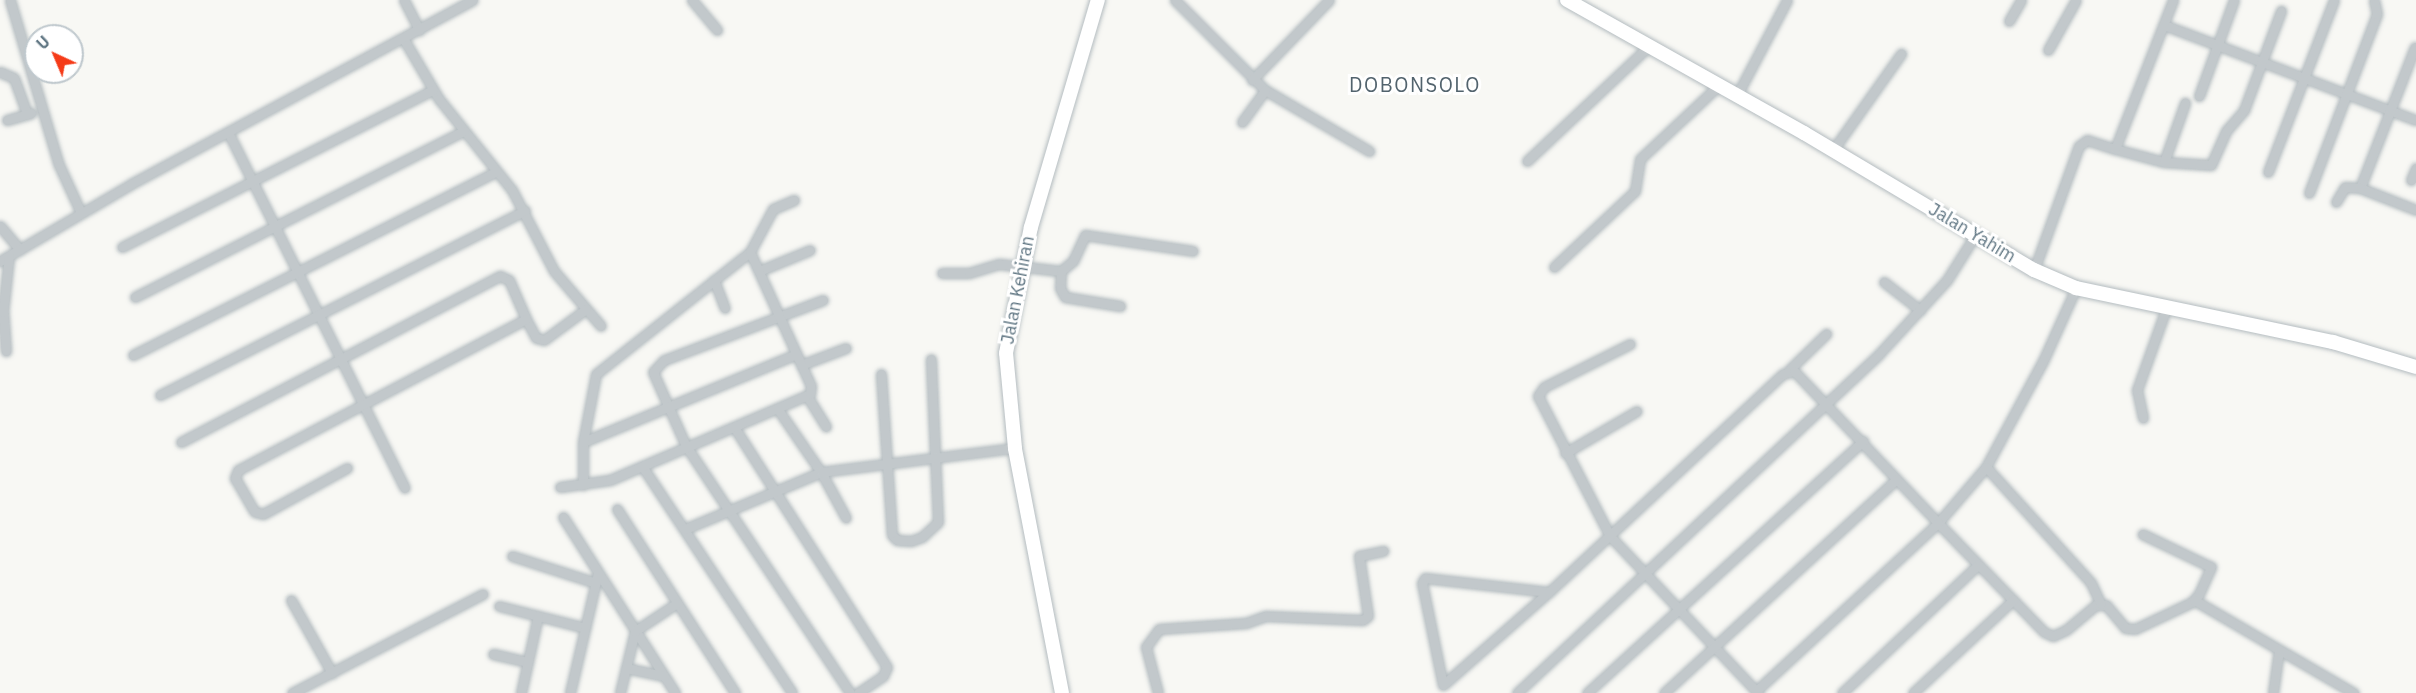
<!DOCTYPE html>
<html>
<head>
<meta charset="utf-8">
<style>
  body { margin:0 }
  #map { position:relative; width:2416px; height:693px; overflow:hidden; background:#f8f8f4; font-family:"IBM Plex Sans",sans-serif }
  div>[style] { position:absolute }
  .roads { filter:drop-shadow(0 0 2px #b4bcc0) drop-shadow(0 0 2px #b4bcc0) }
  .street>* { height:9px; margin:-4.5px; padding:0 4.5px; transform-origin:4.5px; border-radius:4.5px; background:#c2c8cb }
  .secondary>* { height:14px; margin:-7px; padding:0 7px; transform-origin:7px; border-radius:7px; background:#fff }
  span { translate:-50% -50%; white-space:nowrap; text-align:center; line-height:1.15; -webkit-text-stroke:6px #fff; paint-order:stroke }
  .street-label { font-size:18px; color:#607683 }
  .neighbourhood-label { font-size:20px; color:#52636d; letter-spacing:1.5px }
  .north { position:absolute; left:24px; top:24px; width:60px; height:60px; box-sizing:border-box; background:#fff; border:2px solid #bfc8cd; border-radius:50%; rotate:316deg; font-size:16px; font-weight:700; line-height:24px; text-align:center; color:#607683 }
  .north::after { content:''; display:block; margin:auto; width:21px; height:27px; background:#f53b18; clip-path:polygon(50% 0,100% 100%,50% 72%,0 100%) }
</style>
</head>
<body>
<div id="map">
  <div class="roads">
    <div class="street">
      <i style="left:10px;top:0;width:172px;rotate:73.5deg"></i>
      <i style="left:59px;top:165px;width:53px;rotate:65.4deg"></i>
      <i style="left:404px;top:0;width:34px;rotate:63deg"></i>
      <i style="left:692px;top:0;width:39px;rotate:50deg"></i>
      <i style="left:1175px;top:0;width:127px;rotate:45deg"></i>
      <i style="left:1265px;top:90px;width:121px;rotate:30.4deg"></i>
      <i style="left:2009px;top:21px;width:24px;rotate:-60deg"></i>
      <i style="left:2164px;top:25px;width:269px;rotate:20.7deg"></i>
      <i style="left:403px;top:38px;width:71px;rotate:59.5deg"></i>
      <i style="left:439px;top:99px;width:117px;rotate:51.3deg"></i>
      <i style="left:512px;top:190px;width:91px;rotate:62.6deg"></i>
      <i style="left:554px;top:271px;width:72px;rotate:49.5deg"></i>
      <i style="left:2048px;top:50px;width:57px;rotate:-60.8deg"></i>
      <i style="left:0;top:72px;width:15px;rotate:23deg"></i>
      <i style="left:14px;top:78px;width:38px;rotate:70deg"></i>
      <i style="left:1252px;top:80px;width:111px;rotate:-46.1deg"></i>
      <i style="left:1737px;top:95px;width:107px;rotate:-62.2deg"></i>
      <i style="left:2199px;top:96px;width:102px;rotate:-70deg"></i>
      <i style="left:7px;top:120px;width:25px;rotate:-16deg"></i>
      <i style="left:1242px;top:122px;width:39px;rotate:-54deg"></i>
      <i style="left:229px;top:134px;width:395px;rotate:63.6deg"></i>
      <i style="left:2115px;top:149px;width:51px;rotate:14.9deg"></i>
      <i style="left:2164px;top:162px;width:47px;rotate:3.7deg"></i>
      <i style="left:2211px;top:165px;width:37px;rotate:-66deg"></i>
      <i style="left:2226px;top:131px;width:28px;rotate:-49deg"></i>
      <i style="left:2244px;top:110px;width:106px;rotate:-69.5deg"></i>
      <i style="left:1833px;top:150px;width:118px;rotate:-54.7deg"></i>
      <i style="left:1527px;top:161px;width:168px;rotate:-43.3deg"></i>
      <i style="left:2164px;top:162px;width:63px;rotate:-70.4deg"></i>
      <i style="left:2268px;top:172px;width:184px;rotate:-69deg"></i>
      <i style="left:2411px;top:180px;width:13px;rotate:-67deg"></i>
      <i style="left:2360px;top:188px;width:151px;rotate:-68.7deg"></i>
      <i style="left:2309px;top:193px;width:191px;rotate:-69.2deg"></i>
      <i style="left:2377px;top:14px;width:14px;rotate:-102deg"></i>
      <i style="left:2336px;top:202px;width:17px;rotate:-59deg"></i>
      <i style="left:2345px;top:187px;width:15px;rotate:4deg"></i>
      <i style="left:2360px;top:188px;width:60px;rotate:21.4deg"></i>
      <i style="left:0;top:226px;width:31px;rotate:50deg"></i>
      <i style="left:122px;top:247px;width:348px;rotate:-26.8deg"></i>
      <i style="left:0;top:261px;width:152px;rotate:-30.4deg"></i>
      <i style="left:131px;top:184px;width:388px;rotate:-28.3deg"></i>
      <i style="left:1554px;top:267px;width:111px;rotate:-43.2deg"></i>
      <i style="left:1635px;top:191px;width:32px;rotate:-81deg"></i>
      <i style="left:1640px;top:159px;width:107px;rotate:-43.1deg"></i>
      <i style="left:2034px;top:270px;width:132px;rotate:-70.1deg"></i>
      <i style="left:2079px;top:146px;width:10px;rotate:-37deg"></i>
      <i style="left:2087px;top:140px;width:29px;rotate:18deg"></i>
      <i style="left:2115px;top:149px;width:160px;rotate:-68.7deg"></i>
      <i style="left:759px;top:271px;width:55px;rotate:-22.4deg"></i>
      <i style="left:1061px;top:271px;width:17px;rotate:93deg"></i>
      <i style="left:1060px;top:288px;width:10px;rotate:61deg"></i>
      <i style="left:1065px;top:297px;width:56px;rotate:9.3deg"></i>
      <i style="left:942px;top:273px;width:27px"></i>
      <i style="left:969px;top:273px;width:31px;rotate:-17deg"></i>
      <i style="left:999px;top:264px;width:62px;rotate:6.4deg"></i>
      <i style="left:1061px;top:271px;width:16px;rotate:-40deg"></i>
      <i style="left:1073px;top:261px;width:29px;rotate:-65deg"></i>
      <i style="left:1085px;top:235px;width:109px;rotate:8.4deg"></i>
      <i style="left:714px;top:280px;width:30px;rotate:69deg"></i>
      <i style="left:1884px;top:282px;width:46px;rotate:37.9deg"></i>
      <i style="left:2076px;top:288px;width:80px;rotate:114.3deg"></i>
      <i style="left:2043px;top:361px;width:120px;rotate:118.3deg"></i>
      <i style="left:1986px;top:467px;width:74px;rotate:130.6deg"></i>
      <i style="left:1938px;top:523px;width:152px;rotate:45.8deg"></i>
      <i style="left:2044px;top:632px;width:10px;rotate:24deg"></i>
      <i style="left:2053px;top:636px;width:14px;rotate:-25deg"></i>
      <i style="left:2066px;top:630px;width:39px;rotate:-40deg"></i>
      <i style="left:2096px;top:605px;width:10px"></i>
      <i style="left:2106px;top:605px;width:30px;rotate:50deg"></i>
      <i style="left:2125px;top:628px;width:10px;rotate:6deg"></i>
      <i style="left:2135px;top:629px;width:63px;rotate:-25.3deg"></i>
      <i style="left:2192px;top:602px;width:11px;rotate:-49deg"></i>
      <i style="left:2199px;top:594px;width:30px;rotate:-66deg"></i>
      <i style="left:2211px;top:567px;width:76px;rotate:-154.4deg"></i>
      <i style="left:135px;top:297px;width:368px;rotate:-26.8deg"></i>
      <i style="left:823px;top:300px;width:170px;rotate:159.3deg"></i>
      <i style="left:664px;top:360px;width:16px;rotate:133deg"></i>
      <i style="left:653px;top:372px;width:81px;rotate:66deg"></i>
      <i style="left:686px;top:446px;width:296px;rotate:56.4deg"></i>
      <i style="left:526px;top:319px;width:21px;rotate:62deg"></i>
      <i style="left:536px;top:338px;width:8px;rotate:14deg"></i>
      <i style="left:544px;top:340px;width:52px;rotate:-36.4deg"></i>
      <i style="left:1630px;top:344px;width:96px;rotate:153.4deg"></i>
      <i style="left:1544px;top:387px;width:11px;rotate:124deg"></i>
      <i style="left:1538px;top:396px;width:157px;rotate:62.8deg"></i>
      <i style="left:1610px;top:536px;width:216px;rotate:46.7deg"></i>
      <i style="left:6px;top:351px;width:39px;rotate:-94deg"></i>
      <i style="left:3px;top:312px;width:56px;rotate:-83.9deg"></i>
      <i style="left:133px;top:355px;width:407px;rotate:-26.8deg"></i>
      <i style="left:801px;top:365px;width:48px;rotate:-20.7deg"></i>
      <i style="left:1789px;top:370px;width:52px;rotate:-44.2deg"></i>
      <i style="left:881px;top:374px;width:161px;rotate:86.1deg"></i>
      <i style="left:892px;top:535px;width:7px;rotate:45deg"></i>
      <i style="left:897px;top:540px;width:14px;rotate:4deg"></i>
      <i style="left:911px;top:541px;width:12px;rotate:-20deg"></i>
      <i style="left:922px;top:537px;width:22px;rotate:-43deg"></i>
      <i style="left:938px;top:522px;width:163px;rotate:-92.5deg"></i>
      <i style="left:160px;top:395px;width:409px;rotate:-26.8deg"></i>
      <i style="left:807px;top:396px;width:36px;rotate:58deg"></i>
      <i style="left:779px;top:411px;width:74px;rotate:55.5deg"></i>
      <i style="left:821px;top:472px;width:52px;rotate:61.5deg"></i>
      <i style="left:2143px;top:418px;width:29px;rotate:-102deg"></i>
      <i style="left:2137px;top:390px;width:86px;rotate:-70.3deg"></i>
      <i style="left:734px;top:427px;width:285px;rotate:57.5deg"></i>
      <i style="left:887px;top:667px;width:10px;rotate:114deg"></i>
      <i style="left:883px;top:676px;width:30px;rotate:146deg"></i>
      <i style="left:181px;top:442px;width:360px;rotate:-27.5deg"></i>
      <i style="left:500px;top:276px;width:10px;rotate:24deg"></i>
      <i style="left:509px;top:280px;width:43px;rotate:66.4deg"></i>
      <i style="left:526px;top:319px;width:325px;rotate:152.3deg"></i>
      <i style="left:238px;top:470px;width:9px;rotate:111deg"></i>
      <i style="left:235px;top:478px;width:39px;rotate:60deg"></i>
      <i style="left:255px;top:512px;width:8px;rotate:14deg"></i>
      <i style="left:263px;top:514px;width:96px;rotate:-28.7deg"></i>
      <i style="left:583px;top:442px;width:231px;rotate:-22.4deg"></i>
      <i style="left:1565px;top:453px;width:83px;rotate:-30.3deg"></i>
      <i style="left:642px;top:466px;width:272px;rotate:56.5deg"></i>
      <i style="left:1986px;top:467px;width:156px;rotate:47.8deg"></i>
      <i style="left:2091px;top:583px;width:23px;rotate:65deg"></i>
      <i style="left:583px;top:485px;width:43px;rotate:-90deg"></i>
      <i style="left:583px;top:442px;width:69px;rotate:-79.2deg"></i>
      <i style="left:596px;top:374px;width:196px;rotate:-38.4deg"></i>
      <i style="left:750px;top:252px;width:49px;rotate:-61.9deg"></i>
      <i style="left:773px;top:209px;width:23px;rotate:-23deg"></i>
      <i style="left:560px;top:487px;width:50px;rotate:-8deg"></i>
      <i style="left:610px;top:480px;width:218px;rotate:-23.3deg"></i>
      <i style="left:810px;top:394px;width:8px;rotate:-83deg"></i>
      <i style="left:811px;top:386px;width:147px;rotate:-114.5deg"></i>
      <i style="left:617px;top:509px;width:219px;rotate:57.3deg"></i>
      <i style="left:563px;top:517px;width:209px;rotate:57.5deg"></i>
      <i style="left:685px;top:529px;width:147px;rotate:-22.7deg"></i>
      <i style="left:821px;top:472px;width:195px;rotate:-7.1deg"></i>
      <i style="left:512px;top:556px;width:88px;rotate:17.8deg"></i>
      <i style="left:1549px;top:592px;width:125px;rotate:-173.6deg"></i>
      <i style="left:1425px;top:578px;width:6px;rotate:121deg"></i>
      <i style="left:1422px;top:583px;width:104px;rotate:78.4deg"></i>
      <i style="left:1443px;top:685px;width:141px;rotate:-41.3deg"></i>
      <i style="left:1549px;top:592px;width:320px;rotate:-43deg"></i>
      <i style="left:1783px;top:374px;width:11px;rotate:-15deg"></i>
      <i style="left:1794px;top:371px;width:209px;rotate:46.5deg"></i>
      <i style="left:1938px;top:523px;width:248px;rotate:137.3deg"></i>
      <i style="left:291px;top:600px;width:84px;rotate:60.7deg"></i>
      <i style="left:2194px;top:600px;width:185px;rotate:30.2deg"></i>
      <i style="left:499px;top:606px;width:89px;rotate:14.3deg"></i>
      <i style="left:493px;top:654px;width:36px;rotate:13deg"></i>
      <i style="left:626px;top:668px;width:39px;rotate:12deg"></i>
      <i style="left:292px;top:693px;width:215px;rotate:-27.4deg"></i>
      <i style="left:521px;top:693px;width:79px;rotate:-77.6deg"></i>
      <i style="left:570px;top:693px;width:123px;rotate:-76.9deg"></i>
      <i style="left:620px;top:693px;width:64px;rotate:-76.4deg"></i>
      <i style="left:635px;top:631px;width:50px;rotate:-33.7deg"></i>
      <i style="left:1158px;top:693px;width:48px;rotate:-104.6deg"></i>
      <i style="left:1146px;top:647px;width:22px;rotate:-54deg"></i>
      <i style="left:1159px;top:629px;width:87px;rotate:-3.9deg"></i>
      <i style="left:1246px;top:623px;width:20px;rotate:-20deg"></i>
      <i style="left:1265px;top:616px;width:98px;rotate:2.3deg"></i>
      <i style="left:1363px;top:620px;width:6px;rotate:-39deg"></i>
      <i style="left:1368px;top:616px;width:61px;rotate:-98.5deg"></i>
      <i style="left:1359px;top:556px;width:25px;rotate:-12deg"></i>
      <i style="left:1517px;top:693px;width:496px;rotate:-43.1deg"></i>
      <i style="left:1879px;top:354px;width:100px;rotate:-47.4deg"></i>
      <i style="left:1947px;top:280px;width:51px;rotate:-57.9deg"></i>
      <i style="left:1587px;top:693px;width:374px;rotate:-42.4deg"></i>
      <i style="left:1664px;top:693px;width:316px;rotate:-42.6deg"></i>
      <i style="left:1842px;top:693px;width:187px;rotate:-43.3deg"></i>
      <i style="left:1913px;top:693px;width:137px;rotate:-42.9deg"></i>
      <i style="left:2273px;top:693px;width:43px;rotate:-82.1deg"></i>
    </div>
    <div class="secondary">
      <i style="left:1567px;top:0;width:272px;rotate:29.3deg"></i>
      <i style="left:1804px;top:133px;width:268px;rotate:30.8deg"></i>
      <i style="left:2034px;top:270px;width:46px;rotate:23.2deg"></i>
      <i style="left:2076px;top:288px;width:263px;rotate:11.9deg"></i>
      <i style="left:2333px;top:342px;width:87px;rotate:16.8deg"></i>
      <i style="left:1062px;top:693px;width:249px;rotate:-100.9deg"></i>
      <i style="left:1015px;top:448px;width:95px;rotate:-95.4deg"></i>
      <i style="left:1006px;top:353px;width:128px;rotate:-78.8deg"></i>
      <i style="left:1031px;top:227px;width:237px;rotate:-73.6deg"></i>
    </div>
  </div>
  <div class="street-label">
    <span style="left:1972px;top:233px;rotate:31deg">Jalan Yahim</span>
    <span style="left:1018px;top:290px;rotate:-79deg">Jalan Kehiran</span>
  </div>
  <div class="neighbourhood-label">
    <span style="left:1415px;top:84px">DOBONSOLO</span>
  </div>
  <div class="north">U</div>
</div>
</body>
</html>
